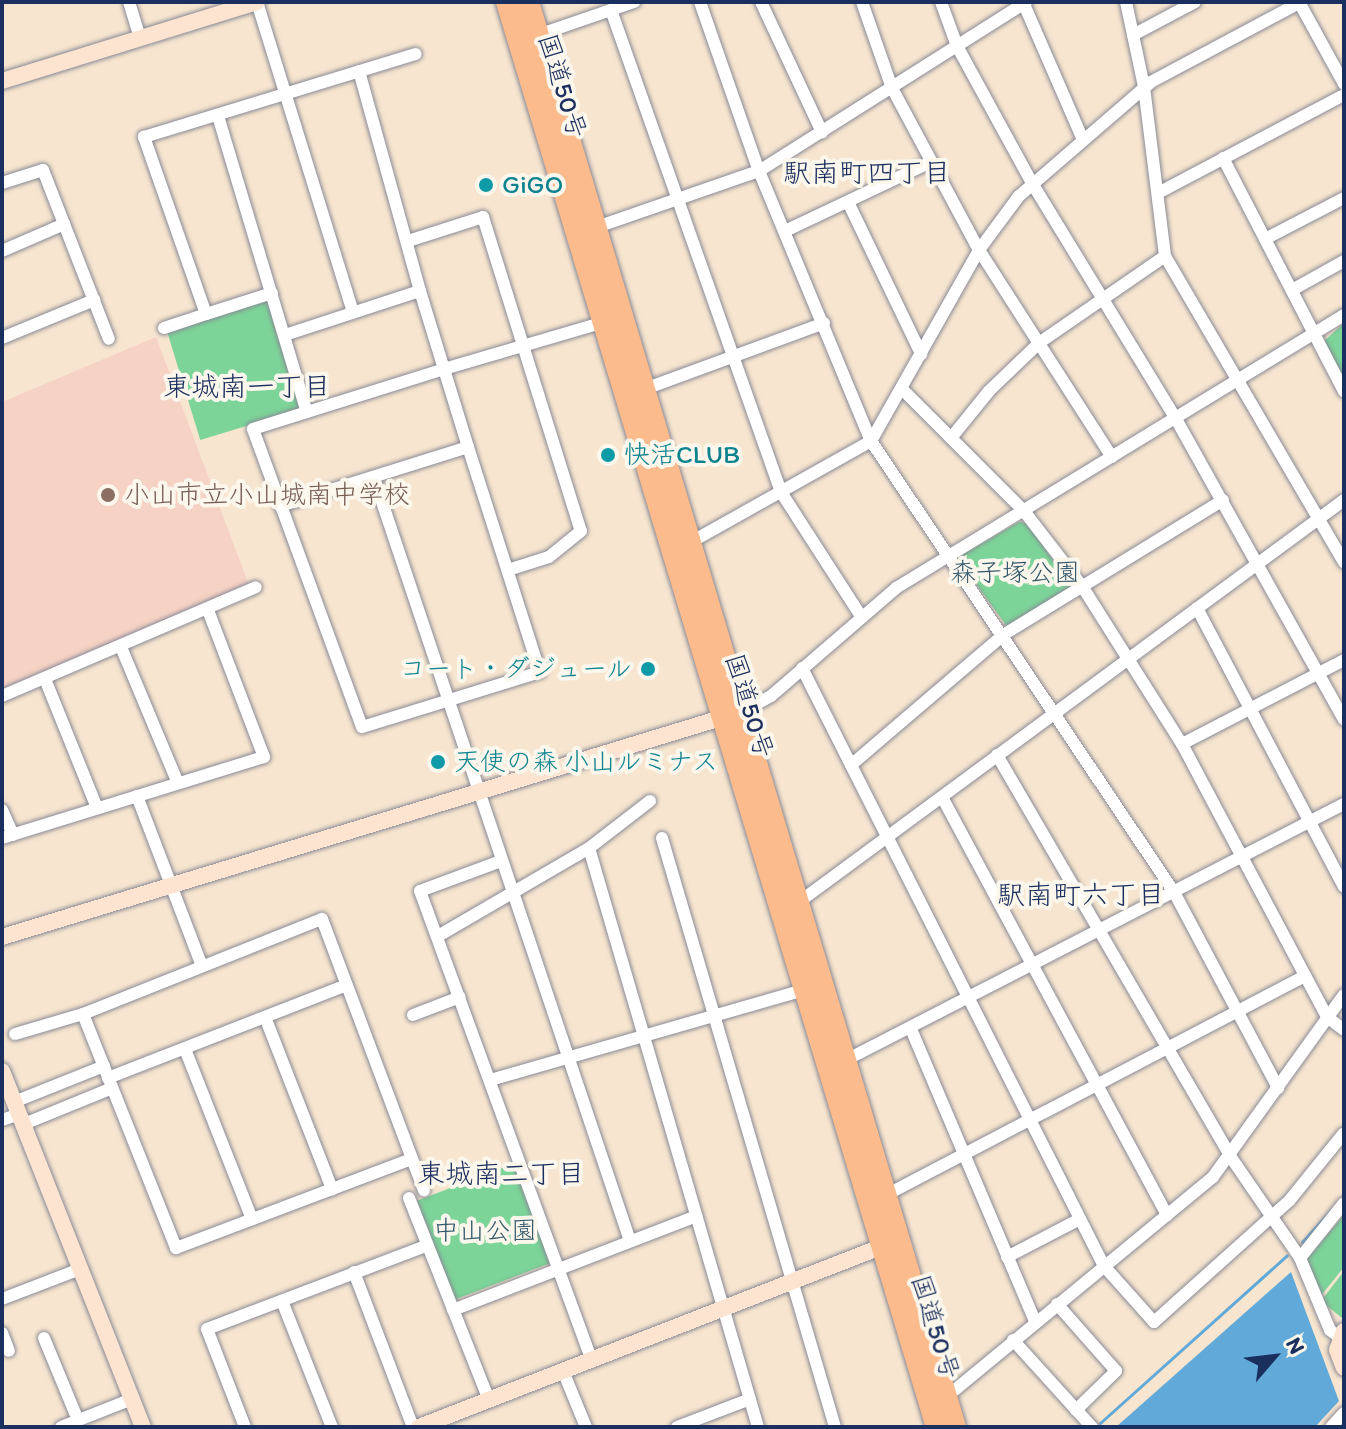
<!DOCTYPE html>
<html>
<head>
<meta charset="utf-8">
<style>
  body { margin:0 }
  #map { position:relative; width:1346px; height:1429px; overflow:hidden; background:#f7e5cf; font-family:Itim,"Klee One",sans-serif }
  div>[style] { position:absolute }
  .built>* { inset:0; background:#f6d2c5 }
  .green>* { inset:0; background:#7cd498; transform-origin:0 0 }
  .water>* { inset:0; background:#61a9d8 }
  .stream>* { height:3px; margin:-1.5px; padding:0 1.5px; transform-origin:1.5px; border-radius:1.5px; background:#61a9d8 }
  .roads { filter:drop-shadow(0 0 2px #898a96) drop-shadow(0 0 2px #898a96) }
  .street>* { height:12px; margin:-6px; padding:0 6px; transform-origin:6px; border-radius:6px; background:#fff }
  .secondary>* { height:16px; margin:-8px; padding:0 8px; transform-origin:8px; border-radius:8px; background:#fde4d1 }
  .highway>* { height:22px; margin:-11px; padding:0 11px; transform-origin:11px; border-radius:11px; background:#fbbb8c }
  .dots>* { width:22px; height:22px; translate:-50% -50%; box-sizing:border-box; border:4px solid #fbf7ec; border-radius:50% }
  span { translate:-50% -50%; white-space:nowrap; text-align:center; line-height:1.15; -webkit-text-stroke:8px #fbf7ec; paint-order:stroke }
  .street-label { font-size:26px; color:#1b2f5e }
  .culture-label { font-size:26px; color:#0d838f }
  .left { translate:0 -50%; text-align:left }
  .right { translate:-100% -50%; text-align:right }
  .education-label { font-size:26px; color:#785e54 }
  .park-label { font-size:26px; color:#33586c }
  .neighbourhood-label { font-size:28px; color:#1b2f5e }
  .frame { position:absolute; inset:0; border:4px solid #1b2f5e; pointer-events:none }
  .north { position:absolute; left:1234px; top:1317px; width:80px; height:80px; -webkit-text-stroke:6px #fbf7ec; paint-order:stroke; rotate:62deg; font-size:22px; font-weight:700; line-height:32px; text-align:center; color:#1b2f5e }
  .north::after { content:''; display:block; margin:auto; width:28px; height:36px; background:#1b2f5e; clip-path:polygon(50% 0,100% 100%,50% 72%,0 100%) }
</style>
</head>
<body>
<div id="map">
  <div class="built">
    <i style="clip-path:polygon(156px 337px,250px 588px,2px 691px,2px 402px)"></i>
  </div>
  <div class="green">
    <i style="left:268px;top:299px;width:115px;height:106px;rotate:73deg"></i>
    <i style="clip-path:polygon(1344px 323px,1344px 380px,1324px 341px)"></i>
    <i style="clip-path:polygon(1019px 522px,1027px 523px,1072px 587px,1008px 628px,961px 563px,962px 555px)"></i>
    <i style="left:515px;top:1163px;width:106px;height:105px;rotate:69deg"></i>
    <i style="clip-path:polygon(1344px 1215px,1344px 1267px,1320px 1297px,1305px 1261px)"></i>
    <i style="clip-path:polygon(1344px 1271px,1344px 1315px,1342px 1318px,1321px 1301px)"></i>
  </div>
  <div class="water">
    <i style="clip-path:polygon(1291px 1272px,1339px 1401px,1315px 1427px,1116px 1427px)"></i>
  </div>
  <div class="stream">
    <i style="left:1302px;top:1242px;width:45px;rotate:-47.7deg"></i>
    <i style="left:1100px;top:1423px;width:251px;rotate:-41.9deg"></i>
  </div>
  <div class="roads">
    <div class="street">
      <i style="left:129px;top:2px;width:38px;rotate:73deg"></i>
      <i style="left:257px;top:2px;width:325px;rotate:72.8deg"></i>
      <i style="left:700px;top:2px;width:179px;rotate:70.8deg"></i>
      <i style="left:759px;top:171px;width:292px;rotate:67.5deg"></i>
      <i style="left:871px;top:441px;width:543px;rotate:56.11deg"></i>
      <i style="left:1174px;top:892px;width:222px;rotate:62deg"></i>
      <i style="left:761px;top:2px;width:144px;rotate:64.9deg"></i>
      <i style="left:862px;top:2px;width:91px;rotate:70.8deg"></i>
      <i style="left:892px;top:88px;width:184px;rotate:61.8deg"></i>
      <i style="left:979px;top:250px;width:246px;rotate:57.3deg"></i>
      <i style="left:941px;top:2px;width:47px;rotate:70deg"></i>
      <i style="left:957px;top:46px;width:156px;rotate:61.3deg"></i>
      <i style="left:1032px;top:183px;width:276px;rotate:58.6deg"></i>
      <i style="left:1176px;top:419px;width:344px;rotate:60.8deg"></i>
      <i style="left:1023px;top:2px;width:148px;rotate:66.5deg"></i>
      <i style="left:1126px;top:2px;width:87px;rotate:78deg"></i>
      <i style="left:1144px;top:87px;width:170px;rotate:82.9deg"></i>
      <i style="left:1165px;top:256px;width:355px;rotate:59.7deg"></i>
      <i style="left:1299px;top:2px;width:94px;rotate:61.2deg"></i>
      <i style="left:611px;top:10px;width:511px;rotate:70.57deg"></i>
      <i style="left:781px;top:492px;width:148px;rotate:57.2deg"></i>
      <i style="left:538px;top:35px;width:102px;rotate:-19deg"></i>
      <i style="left:1133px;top:35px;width:70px;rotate:-28deg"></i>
      <i style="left:359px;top:71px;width:228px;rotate:74.5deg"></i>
      <i style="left:420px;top:291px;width:163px;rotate:72.9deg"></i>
      <i style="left:468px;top:447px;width:236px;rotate:72.3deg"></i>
      <i style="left:540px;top:672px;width:186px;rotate:162.8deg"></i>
      <i style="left:362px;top:727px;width:317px;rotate:-110.1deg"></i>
      <i style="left:253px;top:429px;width:200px;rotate:-17.4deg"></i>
      <i style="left:444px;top:369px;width:168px;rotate:-16.3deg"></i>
      <i style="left:218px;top:116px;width:309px;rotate:73.3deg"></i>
      <i style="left:1223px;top:158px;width:263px;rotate:62.6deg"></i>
      <i style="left:2px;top:183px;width:43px;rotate:-17.6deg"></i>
      <i style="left:43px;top:170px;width:181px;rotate:68.7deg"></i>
      <i style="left:1158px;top:193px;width:210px;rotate:-27.8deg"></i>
      <i style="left:848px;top:202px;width:169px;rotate:64.3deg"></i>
      <i style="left:594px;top:228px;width:175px;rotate:-19.1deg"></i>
      <i style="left:759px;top:171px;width:316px;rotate:-32.3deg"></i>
      <i style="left:785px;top:231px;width:161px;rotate:-25.3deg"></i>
      <i style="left:1265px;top:239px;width:89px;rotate:-27.4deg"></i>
      <i style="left:408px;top:241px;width:79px;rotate:-17.7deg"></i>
      <i style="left:483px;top:217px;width:329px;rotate:72.7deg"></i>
      <i style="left:581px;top:531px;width:41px;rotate:140.9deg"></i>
      <i style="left:549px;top:557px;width:43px;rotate:162.4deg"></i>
      <i style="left:2px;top:251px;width:68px;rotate:-23.5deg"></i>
      <i style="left:1292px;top:290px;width:60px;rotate:-29.1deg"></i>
      <i style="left:272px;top:293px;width:69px;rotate:162.3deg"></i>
      <i style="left:206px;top:314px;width:188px;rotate:-109.3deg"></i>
      <i style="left:144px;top:137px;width:284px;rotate:-17deg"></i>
      <i style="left:164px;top:328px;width:44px;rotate:-18.4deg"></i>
      <i style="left:285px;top:335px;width:142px;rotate:-18.1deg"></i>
      <i style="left:2px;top:338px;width:100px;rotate:-22.4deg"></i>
      <i style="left:642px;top:390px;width:194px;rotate:-20.2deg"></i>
      <i style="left:903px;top:390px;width:171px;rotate:45deg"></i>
      <i style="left:1024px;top:511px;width:95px;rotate:52.3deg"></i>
      <i style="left:1082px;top:586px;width:187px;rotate:57.7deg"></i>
      <i style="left:1182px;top:744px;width:309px;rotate:62deg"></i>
      <i style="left:1327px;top:1017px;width:21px;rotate:37deg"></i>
      <i style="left:951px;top:438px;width:60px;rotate:-51deg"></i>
      <i style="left:989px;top:391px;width:69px;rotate:-43.8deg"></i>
      <i style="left:1039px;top:343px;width:153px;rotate:-34.6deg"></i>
      <i style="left:374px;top:478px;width:805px;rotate:71.45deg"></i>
      <i style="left:280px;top:506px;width:197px;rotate:-17.4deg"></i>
      <i style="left:691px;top:542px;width:206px;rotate:-29.3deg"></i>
      <i style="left:871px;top:441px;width:219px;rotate:-60.5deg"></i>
      <i style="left:979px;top:250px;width:67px;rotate:-53.5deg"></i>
      <i style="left:1019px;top:196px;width:174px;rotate:-40.8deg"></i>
      <i style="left:1151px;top:82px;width:170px;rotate:-28.1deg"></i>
      <i style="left:1197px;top:608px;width:315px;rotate:62.2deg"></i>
      <i style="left:121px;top:647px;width:147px;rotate:67.3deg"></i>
      <i style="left:802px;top:668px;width:670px;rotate:63.21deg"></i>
      <i style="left:1104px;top:1266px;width:75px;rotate:48.2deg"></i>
      <i style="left:1154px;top:1322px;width:181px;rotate:-41.9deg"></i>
      <i style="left:1289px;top:1201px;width:87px;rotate:-51deg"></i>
      <i style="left:45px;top:679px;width:139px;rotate:68deg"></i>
      <i style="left:2px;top:696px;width:276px;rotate:-23.2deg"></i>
      <i style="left:742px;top:712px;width:33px;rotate:-29deg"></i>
      <i style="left:771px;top:696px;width:165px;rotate:-40.8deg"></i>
      <i style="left:896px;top:588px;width:525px;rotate:-31.36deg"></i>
      <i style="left:1182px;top:744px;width:182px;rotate:-27.4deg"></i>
      <i style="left:997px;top:755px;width:464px;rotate:59.8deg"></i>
      <i style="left:1230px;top:1156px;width:124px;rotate:55.5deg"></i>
      <i style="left:1300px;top:1258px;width:78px;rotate:67.4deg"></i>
      <i style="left:1330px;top:1330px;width:11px;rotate:38deg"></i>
      <i style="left:851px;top:765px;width:200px;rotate:-40.5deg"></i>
      <i style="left:1003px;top:635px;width:258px;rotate:-31.5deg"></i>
      <i style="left:137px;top:796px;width:182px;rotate:69.1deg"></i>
      <i style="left:942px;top:797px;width:475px;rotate:61.7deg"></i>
      <i style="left:2px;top:810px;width:27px;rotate:66deg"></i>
      <i style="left:2px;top:838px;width:274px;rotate:-17.2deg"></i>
      <i style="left:264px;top:757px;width:157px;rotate:-110.9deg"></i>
      <i style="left:662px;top:838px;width:614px;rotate:73.63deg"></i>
      <i style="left:589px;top:848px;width:603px;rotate:73.73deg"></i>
      <i style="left:501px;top:861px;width:86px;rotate:159.7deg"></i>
      <i style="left:420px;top:891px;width:500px;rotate:69.9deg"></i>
      <i style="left:799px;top:902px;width:677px;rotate:-36.41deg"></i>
      <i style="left:438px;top:936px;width:175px;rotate:-30.2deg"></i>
      <i style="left:589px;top:848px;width:77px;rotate:-37.6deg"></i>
      <i style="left:83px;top:1014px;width:252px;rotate:68.3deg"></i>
      <i style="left:176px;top:1248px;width:251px;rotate:-20.7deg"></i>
      <i style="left:413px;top:1015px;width:50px;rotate:-21deg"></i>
      <i style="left:265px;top:1017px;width:185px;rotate:68.7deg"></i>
      <i style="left:911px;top:1029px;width:317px;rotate:67deg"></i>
      <i style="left:15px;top:1034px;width:71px;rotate:-16.4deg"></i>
      <i style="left:83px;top:1014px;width:257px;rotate:-21.7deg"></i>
      <i style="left:322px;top:919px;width:290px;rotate:69.4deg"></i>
      <i style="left:185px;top:1049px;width:183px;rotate:68.5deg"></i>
      <i style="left:846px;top:1060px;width:560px;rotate:-27.21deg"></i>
      <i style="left:108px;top:1078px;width:256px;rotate:-21.3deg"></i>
      <i style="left:490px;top:1080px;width:330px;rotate:-16deg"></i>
      <i style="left:14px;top:1102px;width:97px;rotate:-21.8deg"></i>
      <i style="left:2px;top:1120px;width:18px;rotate:-19deg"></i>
      <i style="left:24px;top:1124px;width:95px;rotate:-22.2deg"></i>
      <i style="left:886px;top:1195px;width:473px;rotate:-27.6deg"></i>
      <i style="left:409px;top:1198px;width:217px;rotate:68.4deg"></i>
      <i style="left:1007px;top:1257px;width:82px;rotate:-27.5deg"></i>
      <i style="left:1300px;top:1258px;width:70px;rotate:-51.3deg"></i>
      <i style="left:354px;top:1272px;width:166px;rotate:69.2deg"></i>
      <i style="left:2px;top:1299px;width:84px;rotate:-21deg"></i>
      <i style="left:282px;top:1301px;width:136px;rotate:68.4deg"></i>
      <i style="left:1057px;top:1304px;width:89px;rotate:48.6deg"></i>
      <i style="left:1116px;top:1371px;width:56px;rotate:135.7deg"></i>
      <i style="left:453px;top:1310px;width:261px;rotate:-21.1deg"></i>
      <i style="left:2px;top:1333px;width:19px;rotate:69deg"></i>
      <i style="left:44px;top:1338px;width:89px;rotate:67.5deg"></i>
      <i style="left:1013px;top:1340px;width:118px;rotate:47.8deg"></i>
      <i style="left:563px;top:1371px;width:61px;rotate:67.7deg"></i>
      <i style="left:945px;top:1398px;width:347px;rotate:-39.5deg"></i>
      <i style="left:1213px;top:1177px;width:224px;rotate:-54.3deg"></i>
      <i style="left:61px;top:1427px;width:76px;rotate:-21.5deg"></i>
      <i style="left:245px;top:1427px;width:105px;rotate:-111.2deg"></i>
      <i style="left:207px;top:1329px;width:236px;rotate:-20.8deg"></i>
      <i style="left:677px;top:1427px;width:78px;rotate:-21deg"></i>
      <i style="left:1331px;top:1427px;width:19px;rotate:-47deg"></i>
    </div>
    <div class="secondary">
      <i style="left:2px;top:81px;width:267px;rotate:-17.2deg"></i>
      <i style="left:2px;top:937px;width:762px;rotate:-16.94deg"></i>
      <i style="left:2px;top:1071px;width:383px;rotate:68.4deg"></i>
      <i style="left:1344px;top:1331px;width:20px;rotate:110deg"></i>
      <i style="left:1337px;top:1350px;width:19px;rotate:69deg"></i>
      <i style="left:419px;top:1427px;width:507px;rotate:-21.3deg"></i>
    </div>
    <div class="highway">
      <i style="left:507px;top:2px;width:1488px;rotate:73.21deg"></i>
      <i style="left:528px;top:2px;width:1488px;rotate:73.32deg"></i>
    </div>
  </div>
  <div class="dots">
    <i style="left:486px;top:185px;background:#0f9aa8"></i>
    <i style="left:608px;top:455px;background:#0f9aa8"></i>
    <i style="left:108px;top:495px;background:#8d6e63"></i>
    <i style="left:648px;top:669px;background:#0f9aa8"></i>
    <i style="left:438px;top:762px;background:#0f9aa8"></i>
  </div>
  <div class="street-label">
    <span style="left:562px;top:86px;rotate:73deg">国道50号</span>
    <span style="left:749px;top:706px;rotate:73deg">国道50号</span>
    <span style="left:935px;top:1327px;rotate:73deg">国道50号</span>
  </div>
  <div class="culture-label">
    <span class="left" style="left:502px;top:185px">GiGO</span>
    <span class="left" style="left:624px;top:455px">快活CLUB</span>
    <span class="right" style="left:632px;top:669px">コート・ダジュール</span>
    <span class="left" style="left:454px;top:762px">天使の森 小山ルミナス</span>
  </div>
  <div class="education-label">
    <span class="left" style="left:124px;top:495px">小山市立小山城南中学校</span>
  </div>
  <div class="park-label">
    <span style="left:1015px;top:573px">森子塚公園</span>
    <span style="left:485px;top:1231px">中山公園</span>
  </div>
  <div class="neighbourhood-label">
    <span style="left:867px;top:172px">駅南町四丁目</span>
    <span style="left:247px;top:386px">東城南一丁目</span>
    <span style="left:1081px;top:894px">駅南町六丁目</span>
    <span style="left:501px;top:1173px">東城南二丁目</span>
  </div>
  <div class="frame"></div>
  <div class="north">N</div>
</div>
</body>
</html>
